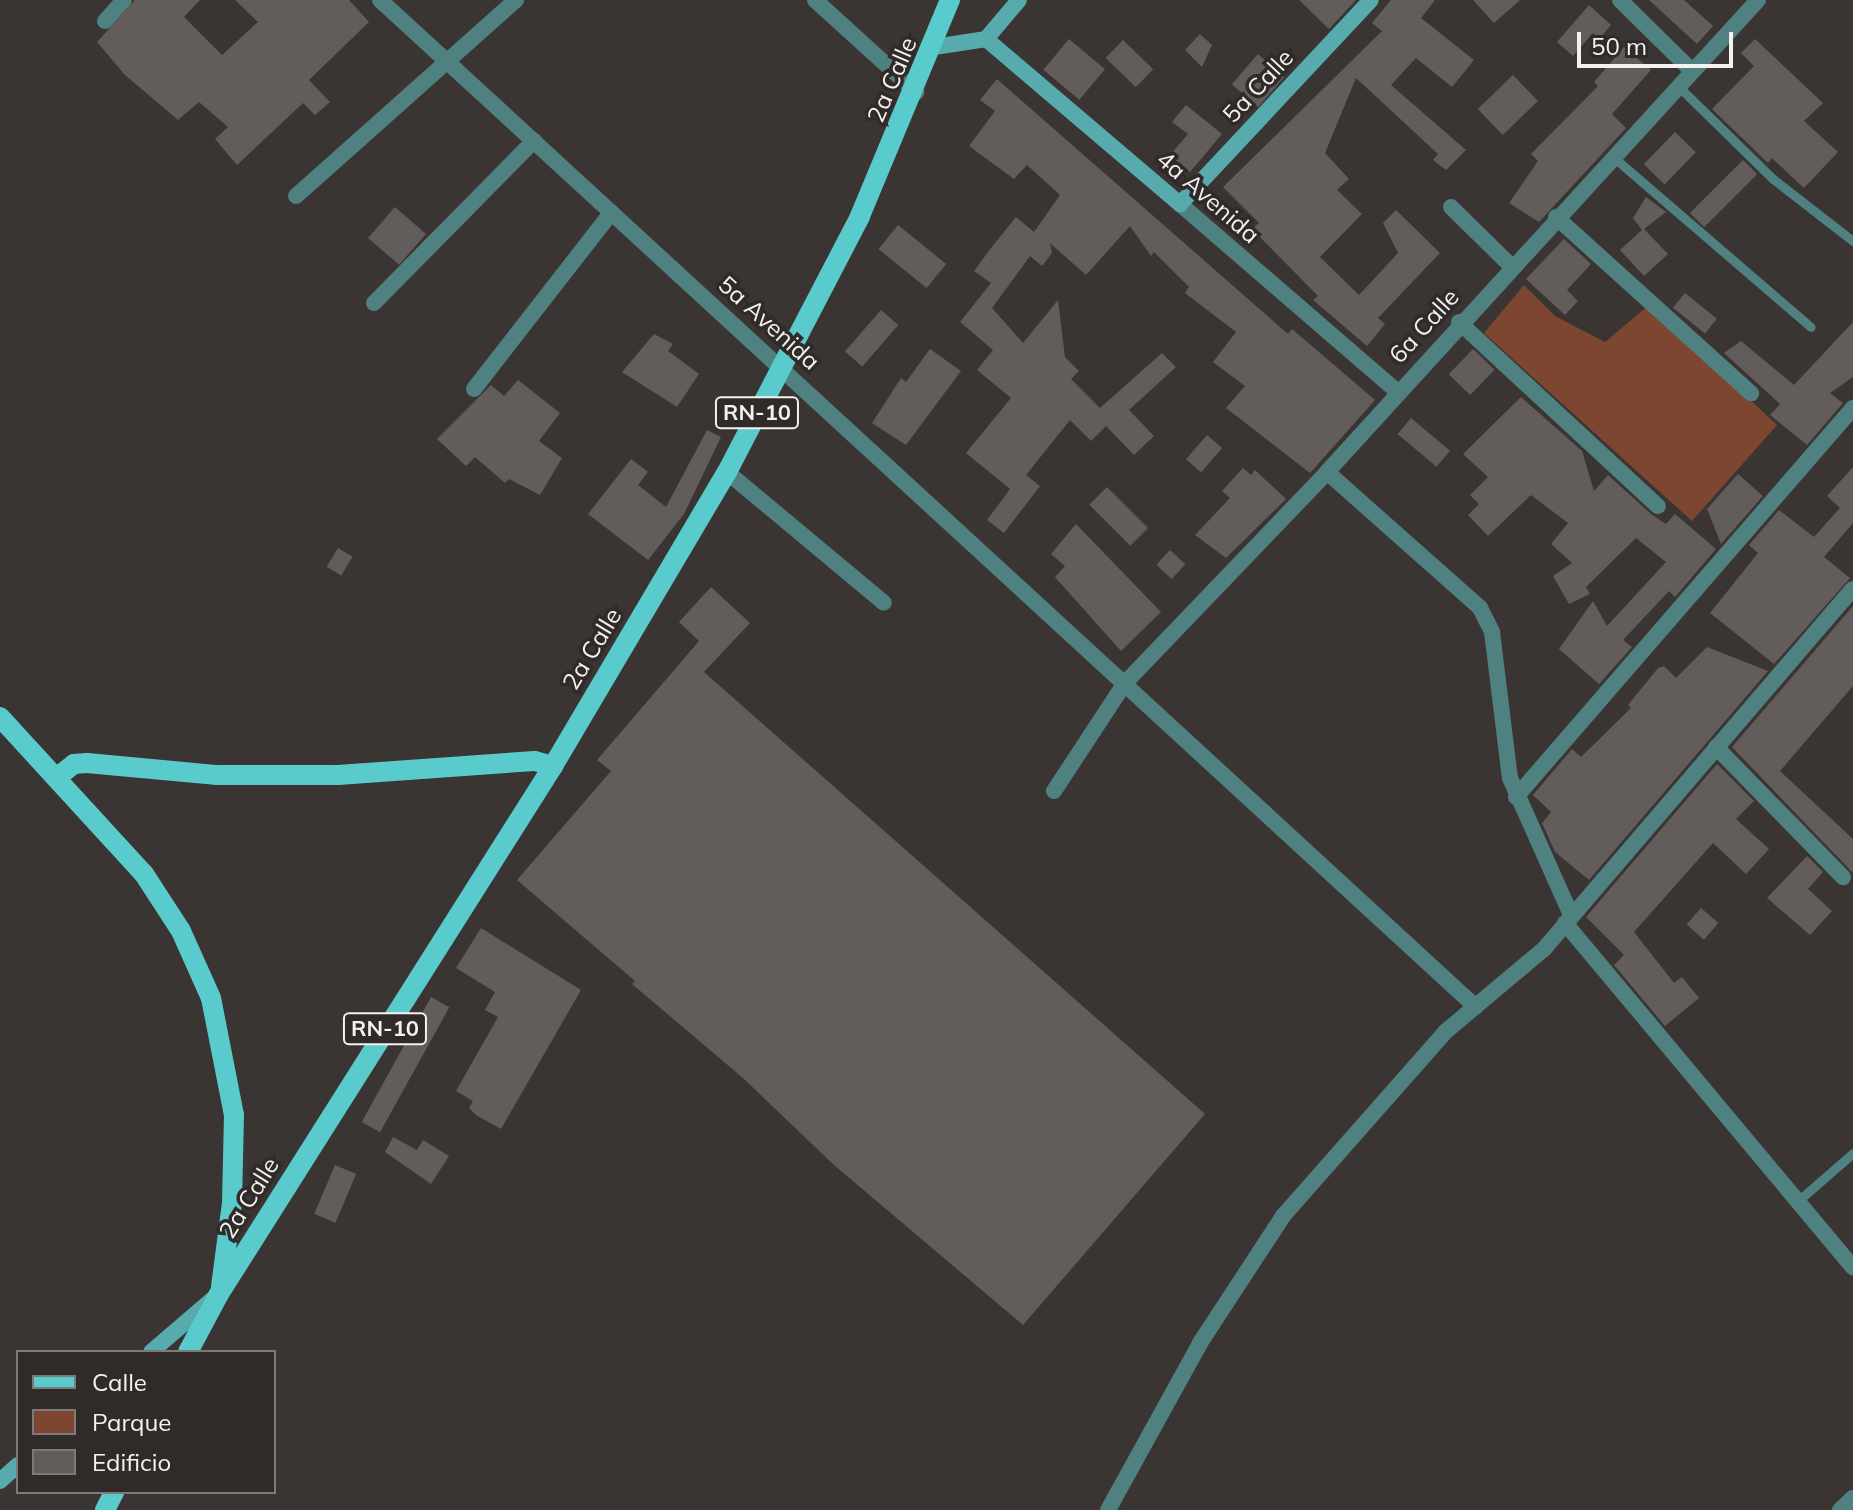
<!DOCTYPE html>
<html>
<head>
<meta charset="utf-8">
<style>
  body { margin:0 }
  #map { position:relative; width:1853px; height:1510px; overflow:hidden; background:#3a3533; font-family:Mulish,sans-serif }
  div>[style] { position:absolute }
  .green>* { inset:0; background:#7d4631 }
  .building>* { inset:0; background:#625d5b; transform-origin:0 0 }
  .lane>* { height:9px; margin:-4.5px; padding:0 4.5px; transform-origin:4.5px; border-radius:4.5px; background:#4f8181 }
  .street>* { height:16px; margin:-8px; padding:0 8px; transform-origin:8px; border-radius:8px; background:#4f8181 }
  .secondary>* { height:16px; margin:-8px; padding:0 8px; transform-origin:8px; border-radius:8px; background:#57abac }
  .primary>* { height:20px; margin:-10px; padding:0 10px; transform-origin:10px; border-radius:10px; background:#5acbcc }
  span { translate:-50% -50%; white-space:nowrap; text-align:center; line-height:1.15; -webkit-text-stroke:7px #302b29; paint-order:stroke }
  .shield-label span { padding:2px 6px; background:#302b29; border:2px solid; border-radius:6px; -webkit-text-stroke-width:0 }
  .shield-label { font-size:22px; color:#f4f1f0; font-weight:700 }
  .street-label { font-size:24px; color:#f4f1f0 }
  .legend { position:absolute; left:16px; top:1350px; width:260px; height:144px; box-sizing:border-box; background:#302b29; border:2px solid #7e7a79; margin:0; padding:10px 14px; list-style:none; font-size:24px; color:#f4f1f0 }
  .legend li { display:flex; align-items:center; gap:16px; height:40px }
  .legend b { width:40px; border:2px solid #7e7a79 }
  .scale { position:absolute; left:1577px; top:32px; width:156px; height:36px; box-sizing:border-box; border:4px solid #f4f1f0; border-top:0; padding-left:10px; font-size:24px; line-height:28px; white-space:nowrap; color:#f4f1f0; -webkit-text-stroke:6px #302b29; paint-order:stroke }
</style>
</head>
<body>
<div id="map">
  <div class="green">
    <i style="clip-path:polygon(1524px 285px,1555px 316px,1605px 342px,1649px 305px,1777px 425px,1692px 521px,1484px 333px)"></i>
  </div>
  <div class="building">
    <i style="clip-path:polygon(135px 0,200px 0,184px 17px,222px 55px,258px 22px,235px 0,349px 0,369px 22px,309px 80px,330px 102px,315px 115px,303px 103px,237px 165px,215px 139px,228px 127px,199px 102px,178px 120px,125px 75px,97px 42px)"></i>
    <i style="clip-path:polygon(1299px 0,1356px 0,1329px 29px)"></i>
    <i style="clip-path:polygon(1391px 0,1435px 0,1421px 18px,1474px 60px,1452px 87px,1416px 58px,1391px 85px,1466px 150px,1446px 170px,1433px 160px,1438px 154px,1356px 78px,1325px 153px,1349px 179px,1337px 190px,1362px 214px,1320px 257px,1359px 295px,1398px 253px,1383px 223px,1396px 210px,1440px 253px,1378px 318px,1385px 324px,1367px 346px,1313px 300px,1318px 296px,1252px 229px,1259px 223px,1223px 187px,1382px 31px,1372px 23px)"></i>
    <i style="clip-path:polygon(1473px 0,1520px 0,1494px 23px)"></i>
    <i style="clip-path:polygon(1649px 0,1684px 0,1713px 26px,1697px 44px)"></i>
    <i style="clip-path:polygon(1589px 5px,1611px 25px,1599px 39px,1593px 33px,1573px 56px,1557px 42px)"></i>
    <i style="clip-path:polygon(1200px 34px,1212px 45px,1202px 67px,1185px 50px)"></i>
    <i style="left:1069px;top:39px;width:47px;height:40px;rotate:40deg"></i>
    <i style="clip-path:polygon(1755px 39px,1823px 103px,1804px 121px,1838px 152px,1804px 188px,1772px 158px,1768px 163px,1712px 109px,1754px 66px,1741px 53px)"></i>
    <i style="left:1123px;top:40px;width:42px;height:25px;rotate:44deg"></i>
    <i style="clip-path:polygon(1624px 47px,1651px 70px,1612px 114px,1626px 128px,1539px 222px,1509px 203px,1538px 161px,1531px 154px,1598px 86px,1594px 82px)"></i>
    <i style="left:1258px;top:54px;width:35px;height:40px;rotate:41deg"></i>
    <i style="left:1513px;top:75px;width:36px;height:49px;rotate:46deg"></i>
    <i style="clip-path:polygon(997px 79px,1288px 334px,1292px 329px,1375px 400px,1310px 473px,1226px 408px,1245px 386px,1213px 362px,1236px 332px,1185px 293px,1189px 287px,1154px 252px,1151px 256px,1130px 226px,1086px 275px,1050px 243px,1052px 253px,1042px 266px,1030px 256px,992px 308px,1023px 343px,1058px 300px,1065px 357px,1079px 371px,1071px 379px,1100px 408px,1162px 353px,1176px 367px,1129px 410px,1154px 436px,1134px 455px,1106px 426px,1091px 441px,1070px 420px,1026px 475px,1040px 486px,1004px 533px,987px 520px,1010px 489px,966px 453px,1011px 398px,977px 370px,993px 350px,960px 322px,991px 283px,974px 271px,991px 248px,1016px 217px,1034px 232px,1060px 195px,1027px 165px,1014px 179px,969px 146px,995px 111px,980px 100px)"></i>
    <i style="clip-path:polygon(1186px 105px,1222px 134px,1190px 172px,1170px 155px,1188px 134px,1172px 122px)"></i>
    <i style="left:1675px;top:132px;width:29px;height:45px;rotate:44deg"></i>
    <i style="left:1743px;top:160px;width:20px;height:75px;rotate:45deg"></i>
    <i style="clip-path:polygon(1646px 197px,1666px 212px,1644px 229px,1668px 254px,1644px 276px,1620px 250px,1642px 230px,1633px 218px)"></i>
    <i style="left:395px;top:207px;width:41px;height:41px;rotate:41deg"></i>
    <i style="left:898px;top:225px;width:62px;height:31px;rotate:39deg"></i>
    <i style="clip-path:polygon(1564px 239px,1591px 264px,1567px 290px,1578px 301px,1565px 315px,1526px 279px)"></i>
    <i style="left:1685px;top:293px;width:41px;height:19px;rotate:39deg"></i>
    <i style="left:881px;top:310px;width:23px;height:55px;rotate:41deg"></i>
    <i style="clip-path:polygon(1853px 322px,1853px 377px,1830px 393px,1843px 403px,1807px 445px,1770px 415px,1780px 404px,1724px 353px,1741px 341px,1794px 385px)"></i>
    <i style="clip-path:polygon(654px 334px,673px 344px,668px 351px,699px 374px,677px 407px,622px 372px)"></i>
    <i style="clip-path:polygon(930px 349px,961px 371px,906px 445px,872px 423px,901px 378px,906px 382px)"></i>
    <i style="left:1473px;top:349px;width:30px;height:35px;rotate:44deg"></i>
    <i style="clip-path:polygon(518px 380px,560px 413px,539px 441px,562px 458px,540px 495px,509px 479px,505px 483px,475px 457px,466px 466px,437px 439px,491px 385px,504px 396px)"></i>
    <i style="clip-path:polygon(1521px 397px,1582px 451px,1594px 491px,1608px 475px,1651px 514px,1666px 524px,1675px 514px,1716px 549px,1675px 597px,1669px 591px,1623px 640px,1632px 647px,1599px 684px,1559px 649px,1593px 601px,1607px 626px,1666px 562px,1636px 538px,1586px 587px,1590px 594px,1569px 604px,1553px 576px,1572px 563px,1551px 544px,1568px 523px,1531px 495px,1488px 536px,1468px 515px,1479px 504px,1470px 495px,1488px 477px,1463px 454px)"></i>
    <i style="left:1411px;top:418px;width:51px;height:21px;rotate:40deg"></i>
    <i style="clip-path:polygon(707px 430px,721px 437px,684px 514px,648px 560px,588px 514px,631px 459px,648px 472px,638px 485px,666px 507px)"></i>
    <i style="left:1207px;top:435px;width:20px;height:32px;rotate:41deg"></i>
    <i style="clip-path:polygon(1853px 467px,1853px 523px,1824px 557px,1850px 578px,1774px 664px,1710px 613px,1758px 553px,1749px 545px,1779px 510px,1814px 537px,1840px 508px,1827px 496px)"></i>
    <i style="clip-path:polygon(1243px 468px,1251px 475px,1255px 470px,1286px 499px,1226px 558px,1195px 535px,1230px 498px,1222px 491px)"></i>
    <i style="clip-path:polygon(1738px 474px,1763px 496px,1721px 544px,1707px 509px)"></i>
    <i style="left:1107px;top:487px;width:58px;height:25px;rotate:45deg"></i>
    <i style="clip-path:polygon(1076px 524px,1161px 612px,1121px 651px,1055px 577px,1065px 566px,1051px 554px)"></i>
    <i style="left:338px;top:548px;width:17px;height:22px;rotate:31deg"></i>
    <i style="left:1170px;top:550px;width:21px;height:20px;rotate:43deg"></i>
    <i style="clip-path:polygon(711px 587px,750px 623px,704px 672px,1205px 1114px,1023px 1325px,834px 1165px,743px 1078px,632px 984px,635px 981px,517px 880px,611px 771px,597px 760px,699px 641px,679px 622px)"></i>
    <i style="clip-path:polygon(1853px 606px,1853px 686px,1780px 771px,1853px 839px,1853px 873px,1732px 747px)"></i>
    <i style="clip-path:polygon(1707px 647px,1768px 671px,1589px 880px,1555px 852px,1542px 823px,1551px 812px,1533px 795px,1572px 749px,1581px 757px,1631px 708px,1628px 705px,1658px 668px,1664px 666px,1676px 678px)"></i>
    <i style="clip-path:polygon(1717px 764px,1754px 801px,1736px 819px,1769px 849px,1746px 874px,1713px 843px,1634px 932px,1674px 983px,1682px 977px,1699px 998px,1665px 1026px,1614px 965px,1624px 955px,1586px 917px)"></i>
    <i style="clip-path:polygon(1807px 856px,1823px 872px,1808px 889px,1832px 911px,1810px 935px,1767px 898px)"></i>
    <i style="left:1701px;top:908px;width:23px;height:22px;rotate:41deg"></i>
    <i style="clip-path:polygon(481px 928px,581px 990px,501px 1129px,476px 1115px,469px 1108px,473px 1101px,456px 1091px,498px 1017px,485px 1010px,495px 992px,456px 968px)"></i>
    <i style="left:431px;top:997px;width:21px;height:143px;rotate:29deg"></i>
    <i style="clip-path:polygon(393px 1137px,417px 1150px,423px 1140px,449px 1156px,431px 1184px,385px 1152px)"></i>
    <i style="left:335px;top:1165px;width:23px;height:53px;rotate:23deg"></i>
  </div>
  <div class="lane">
    <i style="left:1677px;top:85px;width:134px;rotate:44.4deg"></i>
    <i style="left:1773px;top:179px;width:101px;rotate:37.8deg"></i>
    <i style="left:1612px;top:156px;width:262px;rotate:40.7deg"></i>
    <i style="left:1799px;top:1200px;width:72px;rotate:-41deg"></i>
  </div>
  <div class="street">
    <i style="left:380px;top:0;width:1488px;rotate:42.58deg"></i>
    <i style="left:815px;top:0;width:137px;rotate:42.3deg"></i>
    <i style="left:1620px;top:0;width:100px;rotate:44.6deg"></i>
    <i style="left:105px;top:21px;width:28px;rotate:-48deg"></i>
    <i style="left:296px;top:196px;width:295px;rotate:-41.7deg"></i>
    <i style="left:1180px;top:204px;width:288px;rotate:40.8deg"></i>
    <i style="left:1451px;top:207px;width:84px;rotate:44.5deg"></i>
    <i style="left:1556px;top:217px;width:263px;rotate:42.1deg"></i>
    <i style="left:374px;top:303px;width:228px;rotate:-45.4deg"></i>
    <i style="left:1459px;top:322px;width:271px;rotate:42.8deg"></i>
    <i style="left:474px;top:389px;width:224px;rotate:-52.1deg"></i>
    <i style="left:727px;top:472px;width:204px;rotate:39.8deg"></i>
    <i style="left:1327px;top:472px;width:205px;rotate:41.6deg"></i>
    <i style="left:1480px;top:608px;width:27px;rotate:63deg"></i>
    <i style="left:1492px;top:632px;width:147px;rotate:83deg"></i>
    <i style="left:1510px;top:778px;width:150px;rotate:66deg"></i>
    <i style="left:1716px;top:747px;width:182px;rotate:45.7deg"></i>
    <i style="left:1054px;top:791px;width:129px;rotate:-56.7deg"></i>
    <i style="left:1125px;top:683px;width:292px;rotate:-46.2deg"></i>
    <i style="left:1327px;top:472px;width:639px;rotate:-47.6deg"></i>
    <i style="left:1516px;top:797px;width:515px;rotate:-49.1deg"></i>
    <i style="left:1565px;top:923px;width:449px;rotate:50.1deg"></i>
    <i style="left:1108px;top:1510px;width:191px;rotate:-61.1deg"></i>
    <i style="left:1200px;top:1343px;width:152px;rotate:-56.8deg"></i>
    <i style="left:1283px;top:1216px;width:245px;rotate:-48.6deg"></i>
    <i style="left:1445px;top:1032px;width:129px;rotate:-40deg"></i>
    <i style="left:1544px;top:949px;width:474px;rotate:-49.4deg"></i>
    <i style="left:1840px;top:1510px;width:18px;rotate:-43deg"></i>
  </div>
  <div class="secondary">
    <i style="left:986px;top:39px;width:255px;rotate:40.4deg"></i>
    <i style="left:1180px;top:204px;width:279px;rotate:-46.9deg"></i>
    <i style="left:934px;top:47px;width:53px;rotate:-8.7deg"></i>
    <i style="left:986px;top:39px;width:51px;rotate:-49.8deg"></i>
    <i style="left:151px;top:1352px;width:84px;rotate:-40.7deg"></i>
    <i style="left:0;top:1481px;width:24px;rotate:-42deg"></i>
  </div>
  <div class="primary">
    <i style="left:0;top:717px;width:213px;rotate:47.5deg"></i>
    <i style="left:144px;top:874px;width:68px;rotate:57deg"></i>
    <i style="left:181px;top:931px;width:73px;rotate:65.9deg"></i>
    <i style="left:211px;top:998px;width:119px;rotate:78.9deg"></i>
    <i style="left:234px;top:1115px;width:88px;rotate:91.3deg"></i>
    <i style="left:232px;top:1203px;width:84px;rotate:97.5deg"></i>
    <i style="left:59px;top:776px;width:19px;rotate:-39deg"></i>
    <i style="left:74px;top:764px;width:13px;rotate:-4deg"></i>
    <i style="left:87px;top:763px;width:131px;rotate:5.3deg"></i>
    <i style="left:217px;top:775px;width:121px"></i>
    <i style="left:338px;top:775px;width:197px;rotate:-4.1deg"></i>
    <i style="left:535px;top:761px;width:19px;rotate:16deg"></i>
    <i style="left:188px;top:1352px;width:66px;rotate:-61.9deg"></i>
    <i style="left:219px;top:1294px;width:625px;rotate:-57.68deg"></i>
    <i style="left:553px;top:766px;width:342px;rotate:-59.4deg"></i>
    <i style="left:727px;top:472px;width:288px;rotate:-62.5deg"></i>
    <i style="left:860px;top:216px;width:234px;rotate:-67.4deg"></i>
    <i style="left:105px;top:1510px;width:20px;rotate:-63deg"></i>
  </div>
  <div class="shield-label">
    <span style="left:757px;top:413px">RN-10</span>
    <span style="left:385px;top:1029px">RN-10</span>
  </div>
  <div class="street-label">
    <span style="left:892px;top:80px;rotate:-67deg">2a Calle</span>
    <span style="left:1258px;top:86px;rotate:-47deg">5a Calle</span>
    <span style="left:1208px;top:197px;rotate:41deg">4a Avenida</span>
    <span style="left:769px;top:323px;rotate:42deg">5a Avenida</span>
    <span style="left:1424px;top:326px;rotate:-48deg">6a Calle</span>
    <span style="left:592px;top:649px;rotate:-59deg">2a Calle</span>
    <span style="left:249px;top:1198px;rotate:-58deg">2a Calle</span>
  </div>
  <ul class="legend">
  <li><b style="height:10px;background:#5acbcc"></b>Calle</li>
  <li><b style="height:22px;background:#7d4631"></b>Parque</li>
  <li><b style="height:22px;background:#625d5b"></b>Edificio</li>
  </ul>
  <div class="scale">50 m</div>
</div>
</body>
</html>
